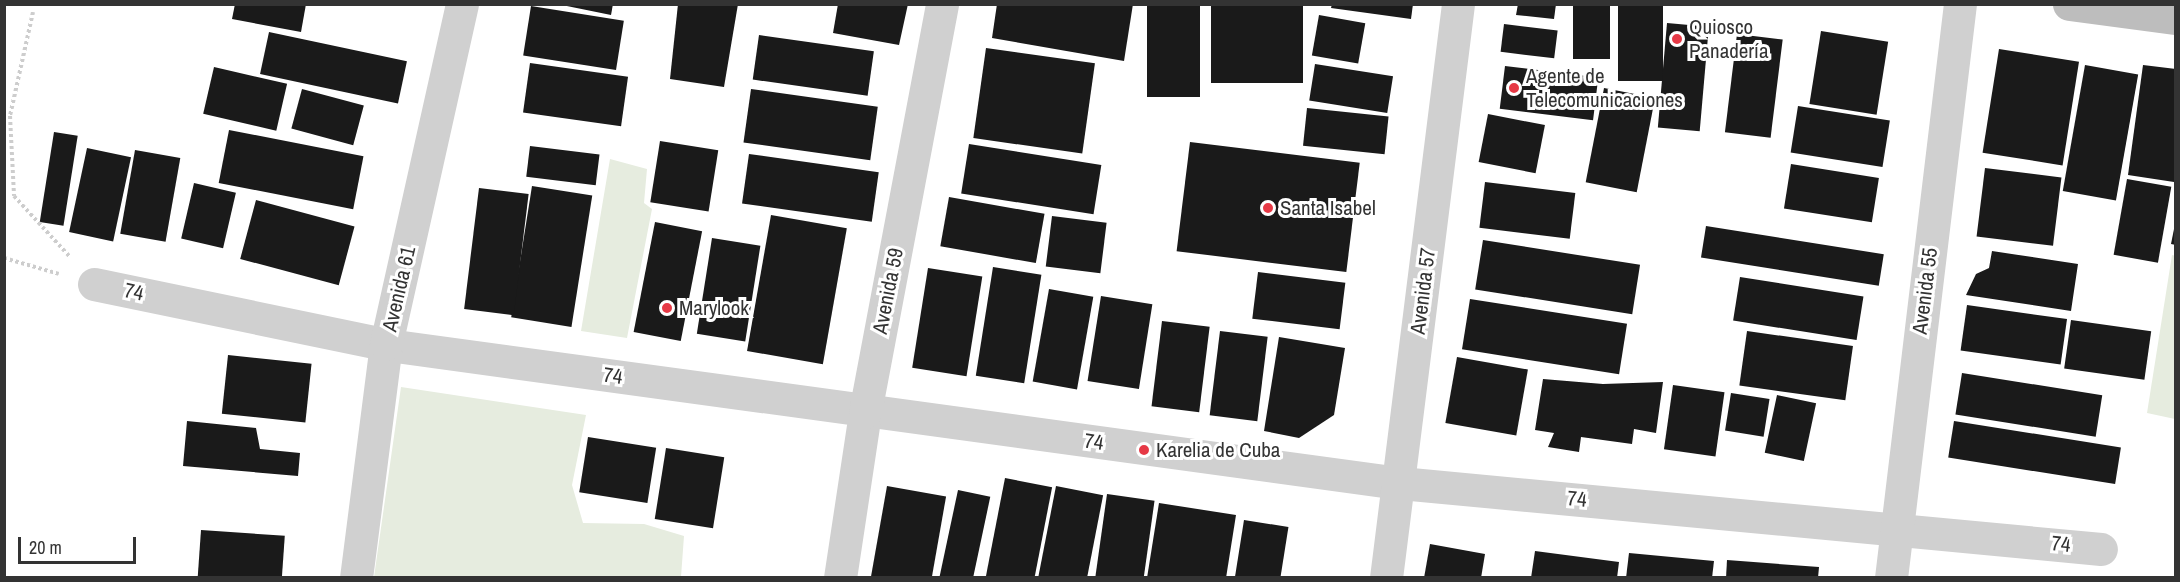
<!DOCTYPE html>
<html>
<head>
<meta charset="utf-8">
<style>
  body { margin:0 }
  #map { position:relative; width:2180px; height:582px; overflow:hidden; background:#fff; font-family:"Archivo Narrow",sans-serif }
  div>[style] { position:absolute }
  .green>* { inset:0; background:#e6ecdf }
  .building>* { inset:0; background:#1a1a1a; transform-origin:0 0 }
  .path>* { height:4px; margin-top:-2px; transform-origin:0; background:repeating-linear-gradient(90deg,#cdcdcd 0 3px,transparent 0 6px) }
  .street>* { height:33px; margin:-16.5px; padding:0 16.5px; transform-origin:16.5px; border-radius:16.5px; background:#d0d0d0 }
  .secondary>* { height:33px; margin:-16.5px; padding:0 16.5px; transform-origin:16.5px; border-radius:16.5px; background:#bdbdbd }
  .dots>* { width:16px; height:16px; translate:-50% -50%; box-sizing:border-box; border:3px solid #fff; border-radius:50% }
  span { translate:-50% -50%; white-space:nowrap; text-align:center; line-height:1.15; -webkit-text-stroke:6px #fff; paint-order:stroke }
  .poi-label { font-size:21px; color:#333 }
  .left { translate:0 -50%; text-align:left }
  .street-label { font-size:21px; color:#333 }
  .frame { position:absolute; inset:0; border:6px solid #333; pointer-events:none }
  .scale { position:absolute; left:18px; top:537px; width:118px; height:27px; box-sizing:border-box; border:3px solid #333; border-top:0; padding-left:8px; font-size:18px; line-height:21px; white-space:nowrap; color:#333; -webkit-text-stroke:4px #fff; paint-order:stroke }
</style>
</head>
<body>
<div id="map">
  <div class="green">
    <i style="clip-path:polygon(610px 159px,647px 169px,644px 203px,652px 209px,627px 338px,581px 331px)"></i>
    <i style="clip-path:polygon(2172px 255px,2176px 256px,2175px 419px,2147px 413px)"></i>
    <i style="clip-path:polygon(401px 387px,586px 415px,572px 485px,583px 523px,644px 524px,684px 536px,681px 577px,374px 577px)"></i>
  </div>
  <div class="building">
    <i style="clip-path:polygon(235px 4px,306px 4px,301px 32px,232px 19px)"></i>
    <i style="clip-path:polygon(557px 4px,613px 4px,611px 15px)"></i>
    <i style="clip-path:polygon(678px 4px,738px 4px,724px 87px,670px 79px)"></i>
    <i style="clip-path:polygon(838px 4px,908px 4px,899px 45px,833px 33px)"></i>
    <i style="clip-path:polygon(997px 4px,1133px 4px,1124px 61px,992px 38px)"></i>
    <i style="left:1147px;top:4px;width:53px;height:93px"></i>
    <i style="left:1211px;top:4px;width:92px;height:79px"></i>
    <i style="clip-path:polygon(1332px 4px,1413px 4px,1411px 19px,1331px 8px)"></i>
    <i style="clip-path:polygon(1518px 4px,1556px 4px,1554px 19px,1516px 15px)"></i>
    <i style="left:1573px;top:4px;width:37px;height:55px"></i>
    <i style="left:1618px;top:4px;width:45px;height:77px"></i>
    <i style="left:531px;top:6px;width:94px;height:50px;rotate:9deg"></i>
    <i style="left:1319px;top:15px;width:47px;height:41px;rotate:10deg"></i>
    <i style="left:1667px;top:23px;width:42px;height:105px;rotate:5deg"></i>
    <i style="left:1504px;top:24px;width:54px;height:28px;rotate:7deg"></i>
    <i style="left:1821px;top:31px;width:68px;height:74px;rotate:9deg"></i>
    <i style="left:269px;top:32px;width:141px;height:43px;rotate:12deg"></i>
    <i style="left:1737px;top:34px;width:46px;height:99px;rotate:7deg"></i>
    <i style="left:759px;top:35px;width:116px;height:45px;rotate:8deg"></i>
    <i style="left:986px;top:48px;width:110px;height:91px;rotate:8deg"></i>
    <i style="left:1999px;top:49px;width:81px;height:105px;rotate:9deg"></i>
    <i style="left:530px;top:63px;width:99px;height:50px;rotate:8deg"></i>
    <i style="left:1315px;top:64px;width:79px;height:37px;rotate:9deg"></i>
    <i style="left:2085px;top:65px;width:54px;height:128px;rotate:10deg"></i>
    <i style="clip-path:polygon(2143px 65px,2176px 69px,2174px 182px,2128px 175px)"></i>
    <i style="left:1505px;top:66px;width:94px;height:43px;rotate:7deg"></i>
    <i style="left:214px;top:67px;width:75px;height:48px;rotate:13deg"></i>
    <i style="left:1604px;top:88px;width:52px;height:96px;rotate:11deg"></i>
    <i style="left:302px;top:89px;width:64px;height:41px;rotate:15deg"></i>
    <i style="left:751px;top:89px;width:128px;height:54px;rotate:8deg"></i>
    <i style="left:1798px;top:106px;width:93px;height:47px;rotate:9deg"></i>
    <i style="left:1307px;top:108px;width:82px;height:38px;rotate:6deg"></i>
    <i style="left:1488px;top:114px;width:58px;height:49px;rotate:11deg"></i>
    <i style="left:229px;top:130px;width:137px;height:54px;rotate:11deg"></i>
    <i style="left:54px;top:132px;width:24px;height:91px;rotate:9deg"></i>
    <i style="left:660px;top:141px;width:59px;height:62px;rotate:9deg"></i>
    <i style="left:1190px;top:142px;width:171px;height:110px;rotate:7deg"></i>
    <i style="left:969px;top:144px;width:134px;height:50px;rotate:9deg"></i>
    <i style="left:530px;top:146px;width:70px;height:31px;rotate:7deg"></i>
    <i style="left:87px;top:148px;width:45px;height:86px;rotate:12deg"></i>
    <i style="left:135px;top:150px;width:46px;height:85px;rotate:10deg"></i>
    <i style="left:749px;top:154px;width:131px;height:50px;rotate:8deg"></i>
    <i style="left:1791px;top:164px;width:89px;height:45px;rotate:9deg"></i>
    <i style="left:1985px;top:168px;width:77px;height:69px;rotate:7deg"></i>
    <i style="left:2127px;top:179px;width:45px;height:77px;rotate:10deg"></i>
    <i style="left:1485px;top:182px;width:91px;height:46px;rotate:7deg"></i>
    <i style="left:194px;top:183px;width:43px;height:57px;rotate:13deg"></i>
    <i style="left:532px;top:186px;width:61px;height:133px;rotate:9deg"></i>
    <i style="left:479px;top:188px;width:50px;height:122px;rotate:7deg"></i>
    <i style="left:949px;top:197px;width:97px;height:50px;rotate:10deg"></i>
    <i style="left:256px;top:200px;width:102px;height:61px;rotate:15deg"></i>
    <i style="left:771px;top:215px;width:77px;height:138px;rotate:10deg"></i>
    <i style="left:1052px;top:216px;width:55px;height:51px;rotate:7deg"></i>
    <i style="clip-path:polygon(2176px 219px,2176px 245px,2171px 244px)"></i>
    <i style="left:655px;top:222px;width:48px;height:112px;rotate:11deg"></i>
    <i style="left:1706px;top:226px;width:180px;height:32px;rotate:9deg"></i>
    <i style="left:712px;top:238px;width:49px;height:97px;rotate:9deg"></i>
    <i style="left:1483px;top:240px;width:159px;height:50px;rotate:9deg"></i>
    <i style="clip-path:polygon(1992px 251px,2078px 264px,2071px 311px,1966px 295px,1976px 274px,1989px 268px)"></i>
    <i style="left:993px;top:267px;width:49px;height:110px;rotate:9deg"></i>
    <i style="left:928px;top:268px;width:55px;height:101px;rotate:9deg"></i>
    <i style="left:1258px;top:272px;width:88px;height:47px;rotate:7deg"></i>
    <i style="left:1740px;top:277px;width:125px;height:44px;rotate:9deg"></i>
    <i style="left:1049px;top:289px;width:45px;height:94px;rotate:10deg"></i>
    <i style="left:1101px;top:296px;width:52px;height:86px;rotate:9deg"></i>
    <i style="left:1470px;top:299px;width:159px;height:51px;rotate:9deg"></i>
    <i style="left:1967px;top:305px;width:101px;height:46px;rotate:8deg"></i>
    <i style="left:2071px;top:320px;width:81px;height:49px;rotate:8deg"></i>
    <i style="left:1162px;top:321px;width:48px;height:86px;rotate:7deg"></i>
    <i style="left:1220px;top:331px;width:48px;height:85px;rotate:7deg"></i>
    <i style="left:1747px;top:331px;width:107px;height:55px;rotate:8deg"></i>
    <i style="clip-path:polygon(1279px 337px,1345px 348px,1334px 415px,1299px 438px,1264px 431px)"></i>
    <i style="left:228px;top:355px;width:84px;height:59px;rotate:6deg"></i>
    <i style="left:1457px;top:357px;width:72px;height:67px;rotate:10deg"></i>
    <i style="left:1962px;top:373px;width:142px;height:42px;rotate:9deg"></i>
    <i style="clip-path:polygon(1543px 379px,1603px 384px,1663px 382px,1656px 433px,1634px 429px,1632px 444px,1581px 437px,1579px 452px,1548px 447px,1554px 433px,1535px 430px)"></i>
    <i style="left:1673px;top:385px;width:52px;height:65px;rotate:8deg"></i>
    <i style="left:1731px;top:393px;width:39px;height:38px;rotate:9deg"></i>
    <i style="left:1777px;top:395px;width:40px;height:59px;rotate:12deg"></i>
    <i style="clip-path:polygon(187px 421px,256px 428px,260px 449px,300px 453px,298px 476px,183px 466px)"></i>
    <i style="left:1954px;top:421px;width:169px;height:37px;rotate:9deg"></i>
    <i style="left:588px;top:437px;width:69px;height:56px;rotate:9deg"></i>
    <i style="left:666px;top:448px;width:59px;height:72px;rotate:9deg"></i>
    <i style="left:1005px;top:478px;width:48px;height:102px;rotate:11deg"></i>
    <i style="left:887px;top:486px;width:60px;height:93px;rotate:10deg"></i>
    <i style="left:1056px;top:486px;width:48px;height:94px;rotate:11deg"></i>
    <i style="left:958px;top:490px;width:33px;height:90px;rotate:12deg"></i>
    <i style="left:1107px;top:494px;width:48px;height:85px;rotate:8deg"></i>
    <i style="clip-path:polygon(1159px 503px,1236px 515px,1226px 578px,1147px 578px)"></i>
    <i style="left:1244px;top:520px;width:45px;height:59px;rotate:9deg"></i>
    <i style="left:201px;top:530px;width:84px;height:48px;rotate:4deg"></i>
    <i style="clip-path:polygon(1430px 544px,1485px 554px,1481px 578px,1424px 578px)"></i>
    <i style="clip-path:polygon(1535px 551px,1619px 562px,1617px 578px,1531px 578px)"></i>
    <i style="clip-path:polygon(1629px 553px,1714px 561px,1712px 578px,1626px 578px)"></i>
    <i style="clip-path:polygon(1727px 560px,1819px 567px,1818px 578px,1726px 578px)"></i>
  </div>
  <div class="path">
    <i style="left:33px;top:12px;width:107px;rotate:102.5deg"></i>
    <i style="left:10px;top:116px;width:80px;rotate:87.1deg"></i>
    <i style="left:14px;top:196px;width:83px;rotate:47.4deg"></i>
    <i style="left:4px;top:258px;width:57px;rotate:16.2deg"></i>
  </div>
  <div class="street">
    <i style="left:94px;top:284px;width:300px;rotate:11.7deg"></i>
    <i style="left:388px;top:345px;width:1021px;rotate:7.77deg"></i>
    <i style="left:1400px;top:483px;width:704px;rotate:5.38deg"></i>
    <i style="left:356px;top:578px;width:236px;rotate:-82.7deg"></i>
    <i style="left:386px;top:344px;width:348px;rotate:-77.4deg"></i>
    <i style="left:840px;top:578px;width:168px;rotate:-81.4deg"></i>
    <i style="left:865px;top:412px;width:415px;rotate:-79.3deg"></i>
    <i style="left:1386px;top:578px;width:578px;rotate:-82.85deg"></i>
    <i style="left:1891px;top:578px;width:578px;rotate:-83.15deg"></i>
  </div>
  <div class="secondary">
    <i style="left:2069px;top:4px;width:108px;rotate:7.5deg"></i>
  </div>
  <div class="dots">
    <i style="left:1677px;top:39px;background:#e63946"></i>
    <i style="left:1514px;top:88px;background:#e63946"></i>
    <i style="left:1268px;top:208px;background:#e63946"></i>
    <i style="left:667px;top:308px;background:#e63946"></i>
    <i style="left:1144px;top:450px;background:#e63946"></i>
  </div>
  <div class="poi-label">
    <span class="left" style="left:1689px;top:39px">Quiosco<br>Panadería</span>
    <span class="left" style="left:1526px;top:88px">Agente de<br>Telecomunicaciones</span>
    <span class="left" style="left:1280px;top:208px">Santa Isabel</span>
    <span class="left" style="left:679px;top:308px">Marylook</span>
    <span class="left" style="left:1156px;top:450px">Karelia de Cuba</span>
  </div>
  <div class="street-label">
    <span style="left:399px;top:289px;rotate:-77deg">Avenida 61</span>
    <span style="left:888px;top:291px;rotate:-79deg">Avenida 59</span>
    <span style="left:1423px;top:291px;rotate:-83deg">Avenida 57</span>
    <span style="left:1925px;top:291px;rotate:-83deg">Avenida 55</span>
    <span style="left:134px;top:292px;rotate:12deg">74</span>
    <span style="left:613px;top:376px;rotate:8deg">74</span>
    <span style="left:1094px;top:442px;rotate:8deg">74</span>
    <span style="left:1577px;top:499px;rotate:5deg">74</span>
    <span style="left:2061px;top:544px;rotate:6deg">74</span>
  </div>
  <div class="frame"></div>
  <div class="scale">20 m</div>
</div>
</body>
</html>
